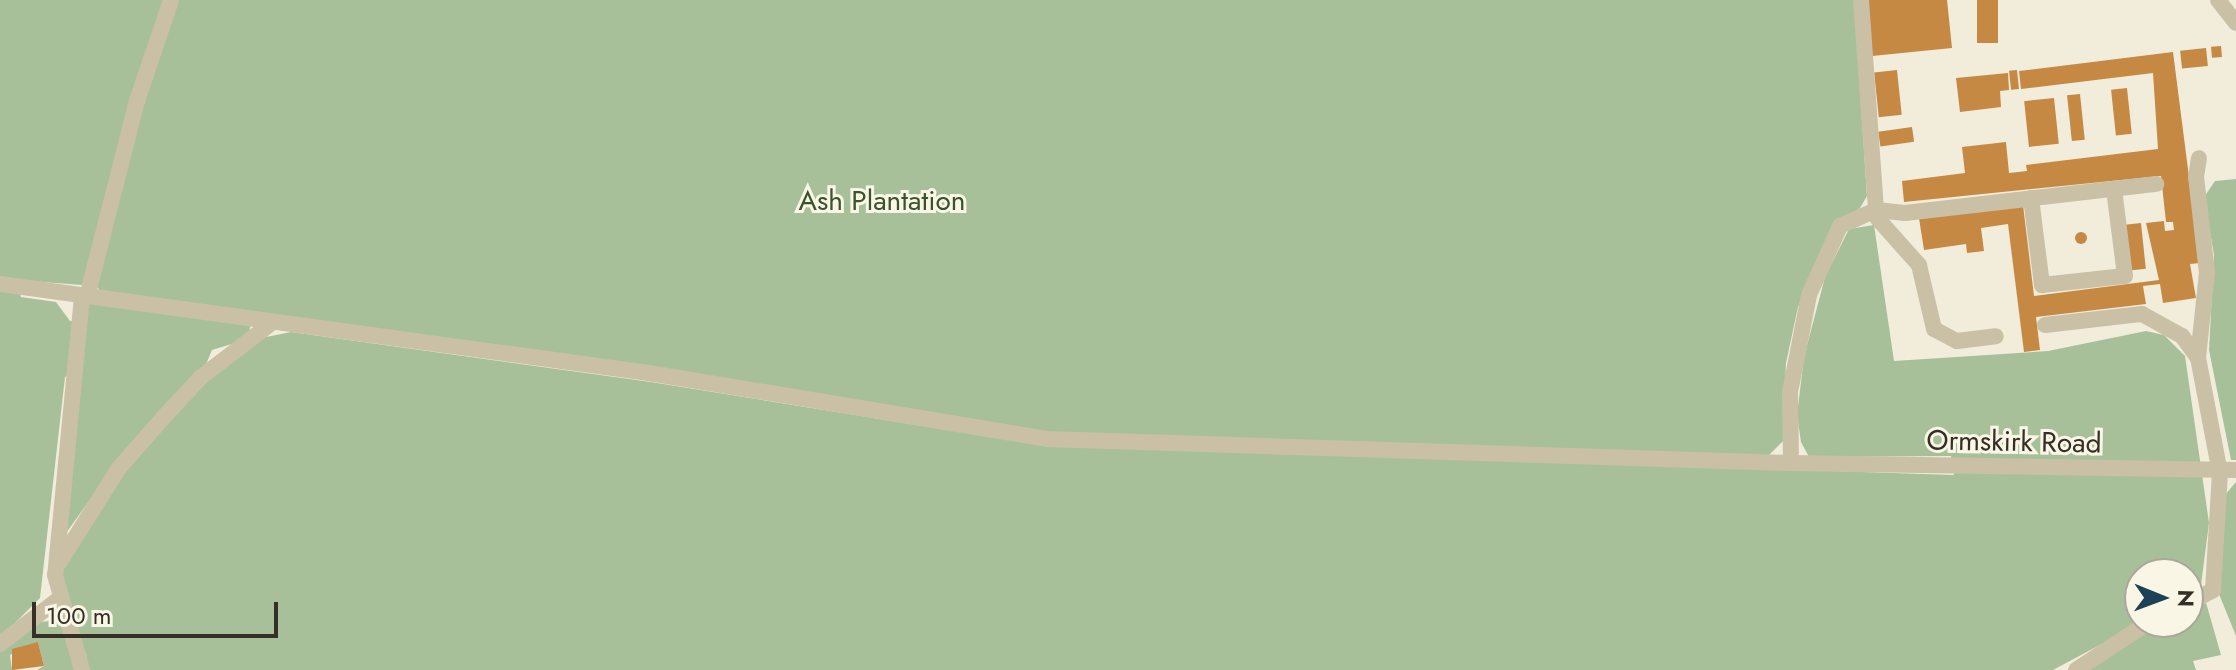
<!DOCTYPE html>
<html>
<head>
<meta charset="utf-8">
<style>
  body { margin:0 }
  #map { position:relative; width:2236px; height:670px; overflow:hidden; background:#f1edda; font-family:Jost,sans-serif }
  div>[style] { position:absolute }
  .green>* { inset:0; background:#a8c09a }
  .building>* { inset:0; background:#c58944; transform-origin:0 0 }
  .round { border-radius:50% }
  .minor>* { height:16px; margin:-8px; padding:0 8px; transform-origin:8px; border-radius:8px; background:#c9c0a6 }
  span { translate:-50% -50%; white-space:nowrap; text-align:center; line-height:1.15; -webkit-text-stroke:6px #f9f6e6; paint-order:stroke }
  .park-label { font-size:28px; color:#39532b }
  .street-label { font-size:28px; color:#352f27 }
  .north { position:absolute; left:2124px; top:558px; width:80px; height:80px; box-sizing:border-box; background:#f9f6e6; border:2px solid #aba69a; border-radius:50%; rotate:91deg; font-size:22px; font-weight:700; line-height:32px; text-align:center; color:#352f27 }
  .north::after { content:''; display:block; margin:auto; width:28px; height:36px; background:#1d4256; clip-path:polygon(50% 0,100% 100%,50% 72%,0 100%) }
  .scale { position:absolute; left:32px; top:602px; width:246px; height:36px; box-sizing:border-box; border:4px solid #352f27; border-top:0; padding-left:10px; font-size:24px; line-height:28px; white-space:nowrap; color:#352f27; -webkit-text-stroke:6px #f9f6e6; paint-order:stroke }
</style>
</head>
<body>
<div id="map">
  <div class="green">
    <i style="clip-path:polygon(evenodd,0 0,165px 0,82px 285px,16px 280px,21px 297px,56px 302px,70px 321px,80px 321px,83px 305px,100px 292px,96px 284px,117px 190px,175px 0,1854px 0,1867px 196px,1860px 208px,1833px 225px,1798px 307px,1786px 363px,1783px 441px,1768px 456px,1058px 433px,251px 322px,248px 339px,212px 350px,204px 369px,261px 338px,291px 332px,651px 382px,1048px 446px,1954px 475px,1951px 456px,1809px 457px,1801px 442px,1797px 415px,1804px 357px,1825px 277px,1849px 229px,1874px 225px,1894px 361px,2048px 351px,2146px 331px,2164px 335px,2185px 356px,2209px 523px,2201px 585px,2221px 655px,2193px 661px,2196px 670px,2090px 670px,2111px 639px,2053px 670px,88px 670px,86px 653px,77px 653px,77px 670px,37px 670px,44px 666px,38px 642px,10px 655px,12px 669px,17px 670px,0 670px,0 652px,38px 622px,62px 620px,62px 568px,103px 482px,66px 533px,78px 370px,65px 377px,40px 598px,0 638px,0 0,2140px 574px,2188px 574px,2188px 622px,2140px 622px,2140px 574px)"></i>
    <i style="clip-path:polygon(2236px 179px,2236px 460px,2231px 460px,2209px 350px,2214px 255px,2204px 197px,2215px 181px)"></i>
    <i style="clip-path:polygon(2236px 482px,2236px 636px,2219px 594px,2225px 495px)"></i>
  </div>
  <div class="building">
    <i style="clip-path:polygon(1867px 0,1947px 0,1952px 48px,1872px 56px)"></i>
    <i style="left:1977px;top:0;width:21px;height:43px"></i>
    <i style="left:2221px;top:46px;width:11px;height:10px;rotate:85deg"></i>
    <i style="left:2206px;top:48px;width:18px;height:26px;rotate:84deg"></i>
    <i style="clip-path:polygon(2173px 52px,2200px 263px,2190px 264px,2196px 298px,2163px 303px,2160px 284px,2143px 286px,2146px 304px,2036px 317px,2040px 350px,2024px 352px,2008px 224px,1981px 228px,1984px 251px,1967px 253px,1966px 244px,1924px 250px,1919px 218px,2023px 205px,2034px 296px,2159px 280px,2146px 223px,2164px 221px,2165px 231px,2174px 230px,2173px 222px,2166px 222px,2161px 176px,1904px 202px,1902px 181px,1965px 173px,1962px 147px,2006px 142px,2009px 173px,2027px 171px,2026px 165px,2158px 149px,2153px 73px,2021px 89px,2019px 71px)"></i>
    <i style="left:1897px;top:70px;width:45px;height:23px;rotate:84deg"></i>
    <i style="left:2017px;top:70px;width:19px;height:8px;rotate:84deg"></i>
    <i style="clip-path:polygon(2008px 73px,2009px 90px,2000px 91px,2001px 107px,1960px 112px,1956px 78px)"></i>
    <i style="left:2127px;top:88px;width:46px;height:16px;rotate:84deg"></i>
    <i style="left:2080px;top:94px;width:46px;height:13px;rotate:84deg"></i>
    <i style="left:2054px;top:98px;width:46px;height:30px;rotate:84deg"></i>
    <i style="left:1912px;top:127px;width:15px;height:34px;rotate:82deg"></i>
    <i style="left:2141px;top:223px;width:46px;height:16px;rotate:84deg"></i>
    <i class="round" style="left:2075px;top:232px;width:12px;height:12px"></i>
    <i style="clip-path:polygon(38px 642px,44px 666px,12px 670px,12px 649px)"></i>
  </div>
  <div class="minor">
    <i style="left:1861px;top:0;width:211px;rotate:85.9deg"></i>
    <i style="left:1876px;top:210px;width:29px;rotate:6deg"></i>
    <i style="left:1905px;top:213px;width:253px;rotate:-6.6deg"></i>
    <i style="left:2218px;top:0;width:29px;rotate:52deg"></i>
    <i style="left:2031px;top:198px;width:88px;rotate:82.8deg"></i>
    <i style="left:2042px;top:285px;width:83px;rotate:-6.2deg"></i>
    <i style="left:2125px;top:276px;width:88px;rotate:-97.2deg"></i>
    <i style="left:0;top:284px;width:655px;rotate:7.81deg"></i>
    <i style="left:649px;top:373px;width:403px;rotate:9.4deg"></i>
    <i style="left:1047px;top:439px;width:744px;rotate:1.85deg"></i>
    <i style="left:1791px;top:463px;width:445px;rotate:0.9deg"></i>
    <i style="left:82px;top:297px;width:279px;rotate:95.5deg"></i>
    <i style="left:55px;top:575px;width:99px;rotate:74.1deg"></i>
    <i style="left:87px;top:297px;width:202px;rotate:-75.7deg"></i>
    <i style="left:137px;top:101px;width:107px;rotate:-71.4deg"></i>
    <i style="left:2045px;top:325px;width:98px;rotate:-6.5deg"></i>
    <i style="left:2142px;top:314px;width:46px;rotate:28.8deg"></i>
    <i style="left:2182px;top:336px;width:27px;rotate:54deg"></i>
    <i style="left:1791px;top:463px;width:71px;rotate:-90.8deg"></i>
    <i style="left:1790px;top:392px;width:99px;rotate:-78.9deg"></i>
    <i style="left:1809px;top:295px;width:76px;rotate:-65.8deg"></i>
    <i style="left:1840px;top:226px;width:39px;rotate:-24deg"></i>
    <i style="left:1876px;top:210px;width:9px;rotate:77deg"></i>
    <i style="left:1878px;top:219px;width:62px;rotate:48.3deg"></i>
    <i style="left:1919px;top:265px;width:66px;rotate:76.8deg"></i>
    <i style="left:1934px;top:329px;width:26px;rotate:28deg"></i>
    <i style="left:1957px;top:341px;width:39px;rotate:-7deg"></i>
    <i style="left:59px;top:563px;width:112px;rotate:-57.7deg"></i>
    <i style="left:119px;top:468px;width:65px;rotate:-48.7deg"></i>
    <i style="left:162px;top:419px;width:57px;rotate:-47.1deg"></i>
    <i style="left:201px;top:377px;width:91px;rotate:-37.4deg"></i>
    <i style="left:2188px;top:603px;width:28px;rotate:-27deg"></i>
    <i style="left:2213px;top:590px;width:117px;rotate:-86.6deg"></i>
    <i style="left:2220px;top:473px;width:117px;rotate:-100.8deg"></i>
    <i style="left:2198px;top:358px;width:85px;rotate:-84deg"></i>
    <i style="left:2207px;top:273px;width:97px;rotate:-96.5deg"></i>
    <i style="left:2196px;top:177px;width:19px;rotate:-81deg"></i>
    <i style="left:0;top:644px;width:76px;rotate:-37.5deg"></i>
    <i style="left:2076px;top:670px;width:87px;rotate:-33.3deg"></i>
  </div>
  <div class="park-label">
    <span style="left:882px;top:201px">Ash Plantation</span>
  </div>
  <div class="street-label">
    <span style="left:2014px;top:442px;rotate:1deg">Ormskirk Road</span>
  </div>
  <div class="north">N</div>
  <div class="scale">100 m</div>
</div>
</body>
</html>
